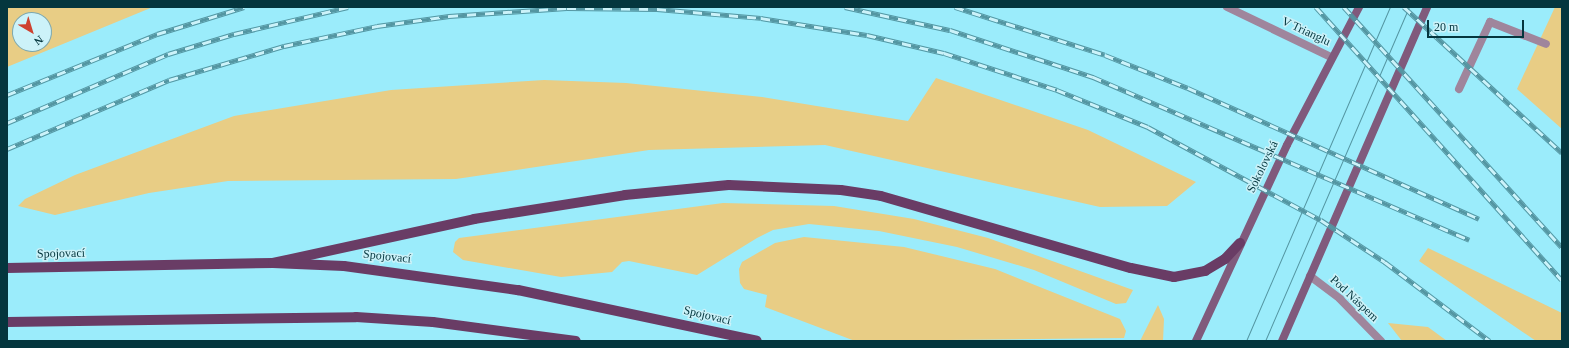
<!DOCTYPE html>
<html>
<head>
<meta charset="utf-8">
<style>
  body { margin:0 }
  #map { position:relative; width:1569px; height:348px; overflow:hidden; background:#9becfb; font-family:"Times New Roman",serif }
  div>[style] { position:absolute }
  .green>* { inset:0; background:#e8cd85 }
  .lane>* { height:8px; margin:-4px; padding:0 4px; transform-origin:4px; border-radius:4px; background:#9f859c }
  .street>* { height:8px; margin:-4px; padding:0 4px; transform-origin:4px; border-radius:4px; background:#9f859c }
  .secondary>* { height:8px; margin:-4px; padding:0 4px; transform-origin:4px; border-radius:4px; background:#805a7c }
  .primary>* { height:10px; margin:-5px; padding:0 5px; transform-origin:5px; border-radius:5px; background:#693c65 }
  .tram>* { height:1px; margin:-0.5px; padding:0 0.5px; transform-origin:0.5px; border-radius:0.5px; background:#5496a2 }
  .rail>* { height:4.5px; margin-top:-2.25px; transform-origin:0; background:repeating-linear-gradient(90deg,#ccf2f9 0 9px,#5496a2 0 18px); box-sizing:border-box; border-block:1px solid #5496a2 }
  span { translate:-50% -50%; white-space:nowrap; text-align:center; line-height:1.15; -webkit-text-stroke:3px #ccf2f9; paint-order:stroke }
  .street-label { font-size:12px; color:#04363e }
  .frame { position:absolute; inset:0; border:8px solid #04363e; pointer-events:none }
  .north { position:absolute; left:12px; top:12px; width:40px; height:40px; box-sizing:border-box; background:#ccf2f9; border:1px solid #7ca7ae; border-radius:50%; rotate:142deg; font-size:11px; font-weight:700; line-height:16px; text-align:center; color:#04363e }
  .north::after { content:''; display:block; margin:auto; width:14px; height:18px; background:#ce4130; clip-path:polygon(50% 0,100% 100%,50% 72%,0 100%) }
  .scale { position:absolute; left:1427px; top:20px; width:97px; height:18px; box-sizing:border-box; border:2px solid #04363e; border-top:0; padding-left:5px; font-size:12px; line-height:14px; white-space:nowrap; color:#04363e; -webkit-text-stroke:3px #ccf2f9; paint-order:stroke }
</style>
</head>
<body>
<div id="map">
  <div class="green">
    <i style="clip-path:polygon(evenodd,7px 7px,153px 7px,7px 67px,7px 7px,20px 20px,44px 20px,44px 44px,20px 44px,20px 20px)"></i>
    <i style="clip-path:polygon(1555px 7px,1562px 7px,1562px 129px,1517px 89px)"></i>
    <i style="clip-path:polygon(936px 78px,1088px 130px,1196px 182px,1167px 206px,1100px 207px,825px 145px,649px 150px,456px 179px,228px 181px,149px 193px,55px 215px,18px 206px,25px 199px,75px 175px,234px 116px,391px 90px,544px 80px,626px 83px,762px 97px,908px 121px)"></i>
    <i style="clip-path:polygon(723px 203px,834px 206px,914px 219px,988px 238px,1133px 290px,1126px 303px,1116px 304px,1034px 270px,957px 247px,879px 231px,809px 224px,773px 230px,757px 238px,697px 275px,629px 261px,622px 262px,612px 272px,561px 277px,463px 260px,453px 252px,455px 242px,459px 238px)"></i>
    <i style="clip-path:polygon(804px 237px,904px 247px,995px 269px,1120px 319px,1126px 331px,1124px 338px,855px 341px,765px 307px,767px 295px,744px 289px,740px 283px,739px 269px,742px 262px,775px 243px)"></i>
    <i style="clip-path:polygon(1428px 248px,1562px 313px,1562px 341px,1536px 341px,1419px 261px)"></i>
    <i style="clip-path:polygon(1158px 305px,1164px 319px,1163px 341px,1140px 341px)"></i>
    <i style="clip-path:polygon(1388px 323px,1428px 327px,1447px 341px,1402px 341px)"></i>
  </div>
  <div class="lane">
    <i style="left:1227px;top:7px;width:115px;rotate:25.7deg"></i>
    <i style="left:1459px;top:89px;width:74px;rotate:-65.2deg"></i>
    <i style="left:1490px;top:22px;width:60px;rotate:21.4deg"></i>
  </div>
  <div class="street">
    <i style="left:1310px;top:276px;width:38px;rotate:37deg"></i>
    <i style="left:1340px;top:299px;width:59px;rotate:45.7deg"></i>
  </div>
  <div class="secondary">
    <i style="left:1196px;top:341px;width:216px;rotate:-65.1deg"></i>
    <i style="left:1287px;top:145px;width:156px;rotate:-62.4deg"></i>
    <i style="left:1282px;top:341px;width:364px;rotate:-66.5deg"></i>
  </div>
  <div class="primary">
    <i style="left:273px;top:263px;width:206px;rotate:-12.3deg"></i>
    <i style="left:474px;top:219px;width:153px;rotate:-9deg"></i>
    <i style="left:625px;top:195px;width:104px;rotate:-5.5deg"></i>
    <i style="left:729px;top:185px;width:112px;rotate:2.6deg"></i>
    <i style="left:841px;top:190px;width:40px;rotate:8.5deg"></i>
    <i style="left:881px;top:196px;width:260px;rotate:16.1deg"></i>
    <i style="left:1131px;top:268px;width:44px;rotate:11.8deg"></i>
    <i style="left:1174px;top:277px;width:32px;rotate:-11deg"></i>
    <i style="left:1205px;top:271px;width:23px;rotate:-31deg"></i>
    <i style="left:1225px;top:259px;width:22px;rotate:-47deg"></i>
    <i style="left:7px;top:268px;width:266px;rotate:-1.1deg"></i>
    <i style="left:273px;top:263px;width:71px;rotate:2.4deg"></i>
    <i style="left:344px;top:266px;width:176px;rotate:7.9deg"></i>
    <i style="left:518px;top:290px;width:244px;rotate:12deg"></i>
    <i style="left:7px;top:322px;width:349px;rotate:-0.8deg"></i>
    <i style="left:356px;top:317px;width:77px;rotate:3.7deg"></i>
    <i style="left:433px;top:322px;width:144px;rotate:7.6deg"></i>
  </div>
  <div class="tram">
    <i style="left:1246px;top:341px;width:364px;rotate:-66.7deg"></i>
    <i style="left:1265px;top:341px;width:364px;rotate:-66.7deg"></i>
  </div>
  <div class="rail">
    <i style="left:845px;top:7px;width:107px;rotate:12.4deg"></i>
    <i style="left:950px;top:30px;width:151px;rotate:18.2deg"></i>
    <i style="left:1093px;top:77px;width:410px;rotate:23.4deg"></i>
    <i style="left:955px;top:7px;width:157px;rotate:17.7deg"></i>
    <i style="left:1105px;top:55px;width:89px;rotate:21.7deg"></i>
    <i style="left:1188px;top:88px;width:319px;rotate:24.2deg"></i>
    <i style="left:1316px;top:7px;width:367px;rotate:48deg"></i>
    <i style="left:1344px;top:7px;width:324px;rotate:47.8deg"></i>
    <i style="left:1404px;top:7px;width:215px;rotate:42.7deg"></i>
    <i style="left:7px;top:95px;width:162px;rotate:-22.1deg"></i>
    <i style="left:157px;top:34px;width:91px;rotate:-17.2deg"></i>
    <i style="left:7px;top:123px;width:175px;rotate:-23.2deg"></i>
    <i style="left:168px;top:54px;width:69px;rotate:-16.9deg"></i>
    <i style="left:234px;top:34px;width:117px;rotate:-13.3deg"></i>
    <i style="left:7px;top:149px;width:176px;rotate:-23.1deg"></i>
    <i style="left:169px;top:80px;width:120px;rotate:-16.5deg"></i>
    <i style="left:284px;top:46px;width:95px;rotate:-12.1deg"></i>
    <i style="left:377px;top:26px;width:73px;rotate:-7.9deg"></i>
    <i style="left:449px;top:16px;width:118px;rotate:-3.9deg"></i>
    <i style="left:567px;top:8px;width:90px;rotate:0.6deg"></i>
    <i style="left:657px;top:9px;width:104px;rotate:4.9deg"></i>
    <i style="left:761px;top:18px;width:107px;rotate:9.1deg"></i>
    <i style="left:867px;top:35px;width:79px;rotate:13.2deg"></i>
    <i style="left:944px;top:53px;width:119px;rotate:18.1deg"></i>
    <i style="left:1057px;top:90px;width:98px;rotate:22.1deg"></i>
    <i style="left:1148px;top:127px;width:196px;rotate:28.3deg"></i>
    <i style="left:1321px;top:220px;width:77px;rotate:33.3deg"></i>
    <i style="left:1385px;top:262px;width:131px;rotate:37deg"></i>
  </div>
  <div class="street-label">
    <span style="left:1306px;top:32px;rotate:25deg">V Trianglu</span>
    <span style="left:1263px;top:167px;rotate:-64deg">Sokolovská</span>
    <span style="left:61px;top:254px;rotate:-1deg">Spojovací</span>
    <span style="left:387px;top:257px;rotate:6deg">Spojovací</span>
    <span style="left:1354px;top:299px;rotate:43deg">Pod Náspem</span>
    <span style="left:707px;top:316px;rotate:13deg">Spojovací</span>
  </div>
  <div class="frame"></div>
  <div class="north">N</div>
  <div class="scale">20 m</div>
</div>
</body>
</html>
